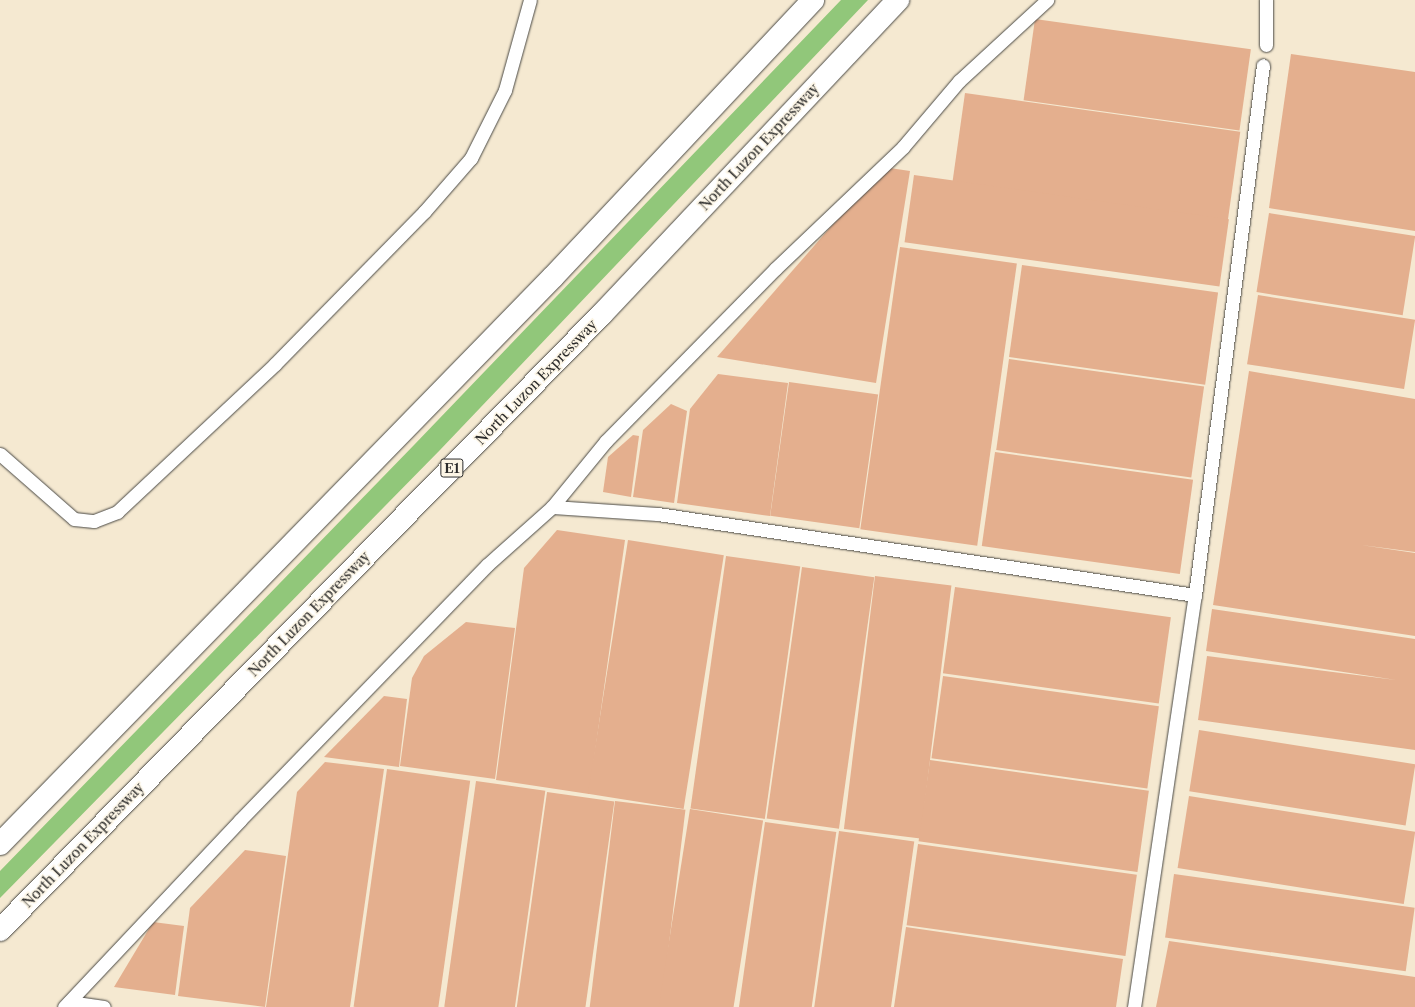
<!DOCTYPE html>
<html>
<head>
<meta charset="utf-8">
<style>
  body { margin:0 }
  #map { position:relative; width:1415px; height:1007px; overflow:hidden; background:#f5e9d1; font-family:"Libre Caslon Text",serif }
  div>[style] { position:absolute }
  .green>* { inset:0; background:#91c77a }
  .building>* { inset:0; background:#e4af8e; transform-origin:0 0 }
  .roads { filter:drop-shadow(0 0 1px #494844) drop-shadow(0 0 1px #494844) }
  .lane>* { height:13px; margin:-6.5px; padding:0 6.5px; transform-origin:6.5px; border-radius:6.5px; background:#fff }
  .highway>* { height:22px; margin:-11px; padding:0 11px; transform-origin:11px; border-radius:11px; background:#fff }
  span { translate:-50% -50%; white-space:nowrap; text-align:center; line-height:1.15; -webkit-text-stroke:3px #fcf5e5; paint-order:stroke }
  .shield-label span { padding:1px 3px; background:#fcf5e5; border:1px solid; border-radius:3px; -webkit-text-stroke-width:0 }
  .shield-label { font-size:13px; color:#2b2b2b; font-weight:700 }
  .street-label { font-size:14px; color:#2b2b2b }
</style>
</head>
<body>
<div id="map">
  <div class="green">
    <i style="clip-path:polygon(841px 0,868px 0,440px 450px,0 898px,0 871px,414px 445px)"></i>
  </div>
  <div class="building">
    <i style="left:1035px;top:19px;width:218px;height:82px;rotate:8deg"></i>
    <i style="clip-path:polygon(1291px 54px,1415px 72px,1415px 231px,1269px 208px)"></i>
    <i style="left:965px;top:93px;width:278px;height:93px;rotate:8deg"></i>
    <i style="clip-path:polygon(883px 167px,910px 171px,876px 383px,717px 357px)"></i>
    <i style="left:914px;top:175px;width:318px;height:68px;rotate:8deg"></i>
    <i style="left:1269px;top:213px;width:148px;height:80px;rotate:9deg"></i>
    <i style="left:900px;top:247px;width:118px;height:285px;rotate:8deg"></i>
    <i style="left:1022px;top:265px;width:198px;height:93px;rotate:8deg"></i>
    <i style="left:1258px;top:295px;width:159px;height:70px;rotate:9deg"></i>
    <i style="left:1009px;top:359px;width:197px;height:92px;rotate:8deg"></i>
    <i style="clip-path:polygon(1249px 371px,1415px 399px,1415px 552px,1361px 545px,1415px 553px,1415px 636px,1213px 605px)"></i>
    <i style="clip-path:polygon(718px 374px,788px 383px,770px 516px,677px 503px,690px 409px)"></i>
    <i style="left:789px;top:382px;width:90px;height:135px;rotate:8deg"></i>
    <i style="clip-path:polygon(671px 404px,687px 411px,674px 503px,633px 497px,643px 430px)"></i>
    <i style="clip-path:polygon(633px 435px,639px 436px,631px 497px,603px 492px,608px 457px)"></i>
    <i style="left:995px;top:452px;width:200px;height:95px;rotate:8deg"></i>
    <i style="clip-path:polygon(557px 530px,625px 540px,589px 794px,496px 780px,524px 568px)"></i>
    <i style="left:628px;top:540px;width:97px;height:257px;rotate:9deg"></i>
    <i style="left:726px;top:556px;width:75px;height:255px;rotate:8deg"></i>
    <i style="left:802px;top:567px;width:73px;height:254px;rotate:8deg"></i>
    <i style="left:875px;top:576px;width:77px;height:255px;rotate:7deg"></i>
    <i style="left:955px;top:587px;width:218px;height:87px;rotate:8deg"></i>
    <i style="clip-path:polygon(1212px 609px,1415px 639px,1415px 750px,1198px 720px,1207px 656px,1396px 680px,1206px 651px)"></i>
    <i style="clip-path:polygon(466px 622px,515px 628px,495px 779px,400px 766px,412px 678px,424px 656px)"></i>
    <i style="left:943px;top:676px;width:218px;height:83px;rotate:8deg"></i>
    <i style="clip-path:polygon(384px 696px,407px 699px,399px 767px,324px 757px)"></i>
    <i style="left:1199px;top:730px;width:219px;height:62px;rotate:9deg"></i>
    <i style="left:930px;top:760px;width:221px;height:82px;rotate:8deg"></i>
    <i style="clip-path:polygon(325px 762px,384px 769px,350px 1007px,266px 1007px,297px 792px)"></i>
    <i style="left:387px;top:769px;width:84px;height:240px;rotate:8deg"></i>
    <i style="left:476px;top:781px;width:70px;height:228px;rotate:8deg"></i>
    <i style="left:547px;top:792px;width:68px;height:217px;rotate:8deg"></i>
    <i style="left:1189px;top:796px;width:229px;height:73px;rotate:9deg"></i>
    <i style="left:615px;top:801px;width:71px;height:208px;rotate:7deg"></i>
    <i style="left:690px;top:809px;width:74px;height:200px;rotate:9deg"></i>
    <i style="left:765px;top:822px;width:72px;height:187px;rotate:8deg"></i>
    <i style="left:839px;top:831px;width:76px;height:178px;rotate:8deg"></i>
    <i style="left:918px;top:844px;width:221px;height:82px;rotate:8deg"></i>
    <i style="clip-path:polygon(245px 850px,286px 856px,265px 1007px,178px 996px,190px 908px)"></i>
    <i style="left:1174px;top:874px;width:243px;height:64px;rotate:8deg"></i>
    <i style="clip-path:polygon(153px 922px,184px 926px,175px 995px,114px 987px)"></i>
    <i style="clip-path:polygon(906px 927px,1123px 959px,1116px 1007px,894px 1007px)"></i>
    <i style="clip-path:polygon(1169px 941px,1415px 977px,1415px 1007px,1156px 1007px)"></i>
  </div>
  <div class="roads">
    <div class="lane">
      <i style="left:1266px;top:0;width:45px;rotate:90deg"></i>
      <i style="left:0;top:454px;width:98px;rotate:41.3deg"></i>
      <i style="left:74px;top:519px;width:20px;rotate:6deg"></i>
      <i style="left:94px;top:521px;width:25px;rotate:-21deg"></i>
      <i style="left:117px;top:512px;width:216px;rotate:-43.1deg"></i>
      <i style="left:275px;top:364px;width:213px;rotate:-45.6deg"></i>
      <i style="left:424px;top:212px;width:72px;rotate:-49deg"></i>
      <i style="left:471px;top:158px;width:76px;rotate:-63.4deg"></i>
      <i style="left:505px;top:90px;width:93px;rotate:-74.5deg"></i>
      <i style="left:552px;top:507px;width:106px;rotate:3.8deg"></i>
      <i style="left:658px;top:514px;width:543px;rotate:8.58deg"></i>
      <i style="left:69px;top:1002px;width:35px;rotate:8deg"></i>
      <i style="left:64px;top:1007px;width:257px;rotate:-46.7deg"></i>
      <i style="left:240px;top:820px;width:355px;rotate:-45.9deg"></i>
      <i style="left:487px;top:565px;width:87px;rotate:-41.7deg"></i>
      <i style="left:552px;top:507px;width:85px;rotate:-50.7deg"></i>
      <i style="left:606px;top:441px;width:241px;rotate:-45.5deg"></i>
      <i style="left:775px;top:269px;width:177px;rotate:-43.6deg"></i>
      <i style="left:903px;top:147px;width:87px;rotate:-49.7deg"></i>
      <i style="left:959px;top:81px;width:120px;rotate:-42.6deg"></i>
      <i style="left:1134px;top:1007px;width:416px;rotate:-81.6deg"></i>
      <i style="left:1195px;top:595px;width:534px;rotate:-82.69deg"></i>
    </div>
    <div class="highway">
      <i style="left:0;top:844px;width:792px;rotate:-45.72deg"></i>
      <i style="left:553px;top:277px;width:380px;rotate:-46.8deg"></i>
      <i style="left:0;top:930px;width:861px;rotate:-45.66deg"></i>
      <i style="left:602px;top:314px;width:432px;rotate:-46.7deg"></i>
    </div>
  </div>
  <div class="shield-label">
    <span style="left:452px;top:468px">E1</span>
  </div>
  <div class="street-label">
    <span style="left:759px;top:147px;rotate:-47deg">North Luzon Expressway</span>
    <span style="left:536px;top:382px;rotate:-46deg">North Luzon Expressway</span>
    <span style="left:309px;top:614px;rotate:-46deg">North Luzon Expressway</span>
    <span style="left:83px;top:845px;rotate:-46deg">North Luzon Expressway</span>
  </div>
</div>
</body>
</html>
